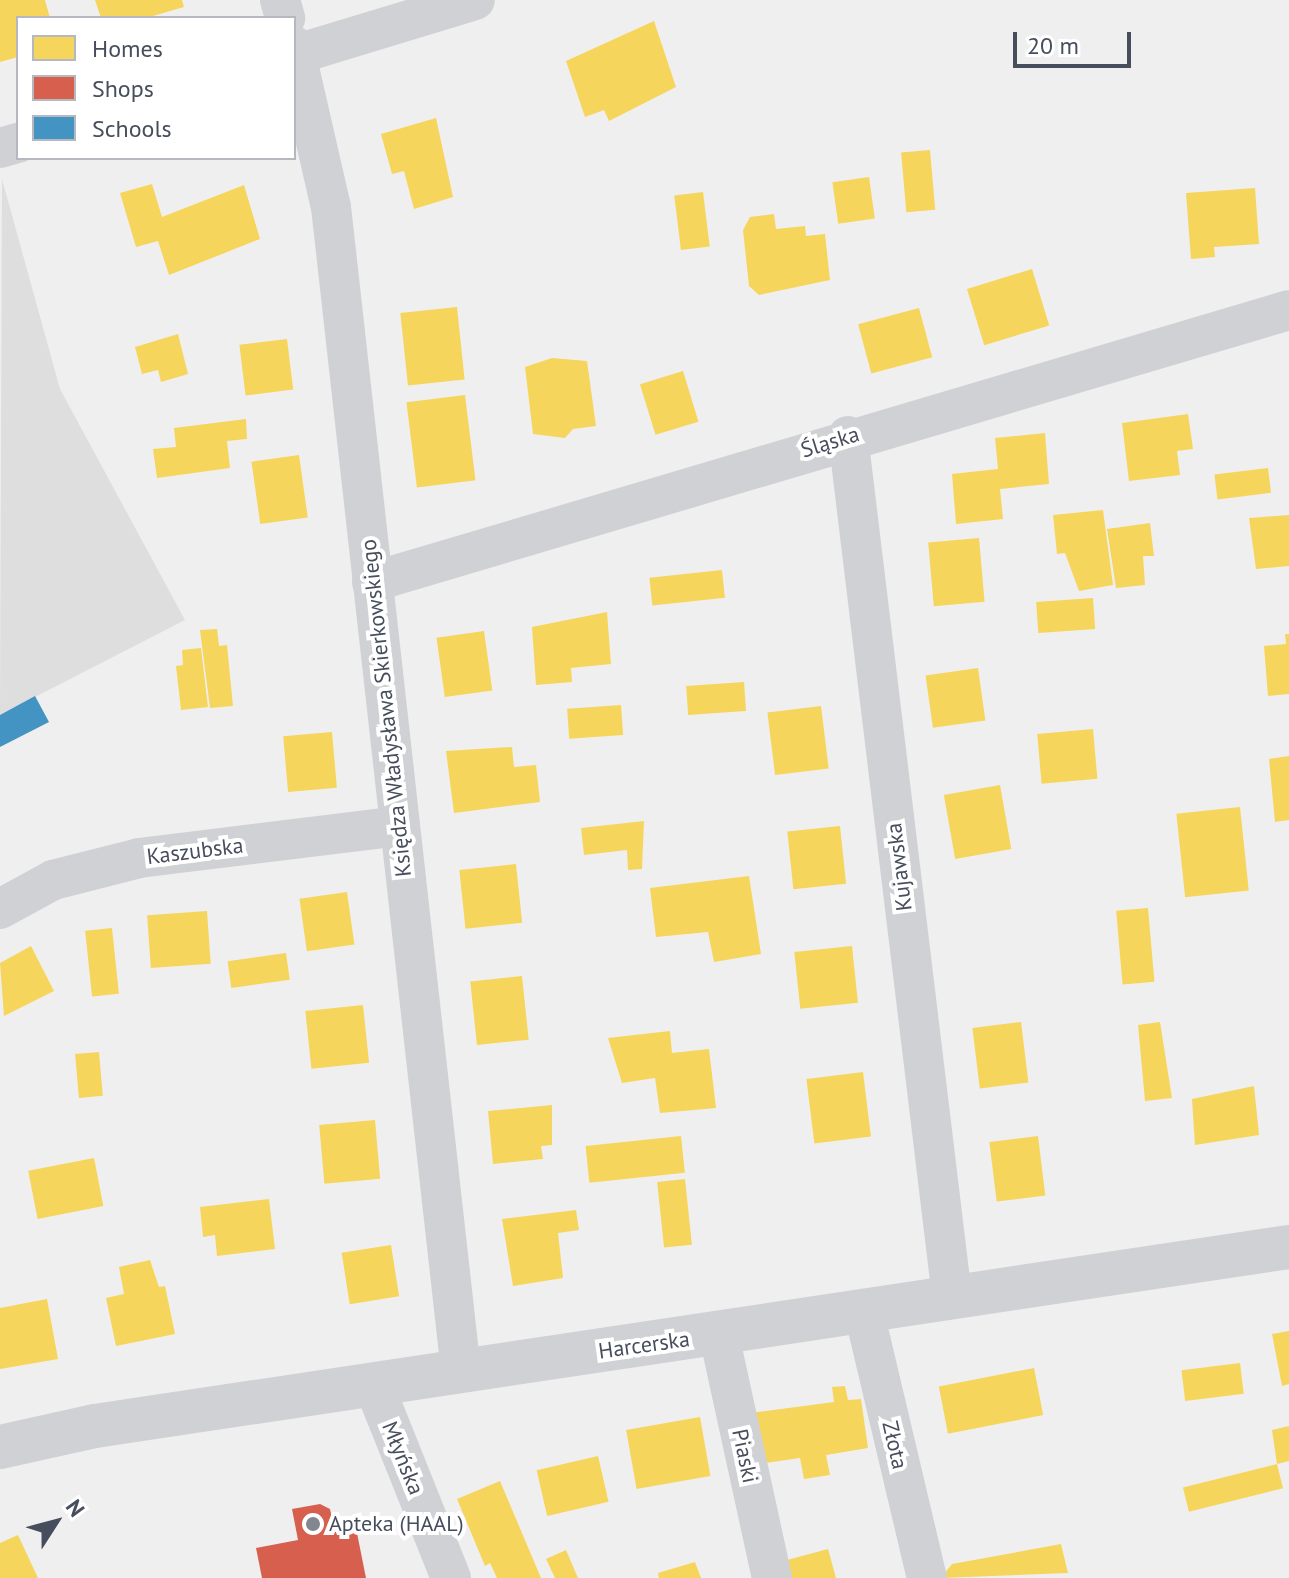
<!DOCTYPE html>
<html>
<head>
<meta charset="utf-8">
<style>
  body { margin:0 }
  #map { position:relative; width:1289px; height:1578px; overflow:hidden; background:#f0efef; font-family:"PT Sans",sans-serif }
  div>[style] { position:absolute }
  .education>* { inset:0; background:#dededf }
  .homes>* { inset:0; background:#f6d55c; transform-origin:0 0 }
  .shops>* { inset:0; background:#d6604d }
  .schools>* { inset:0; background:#4393c3 }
  .minor>* { height:40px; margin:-20px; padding:0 20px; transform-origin:20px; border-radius:20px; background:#d0d1d5 }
  .tertiary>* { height:44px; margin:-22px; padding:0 22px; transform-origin:22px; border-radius:22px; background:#d0d1d5 }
  .dots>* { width:22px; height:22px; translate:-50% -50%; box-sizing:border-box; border:4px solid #fff; border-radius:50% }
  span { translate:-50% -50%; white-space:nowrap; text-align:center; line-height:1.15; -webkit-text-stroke:8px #fff; paint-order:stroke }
  .street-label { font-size:22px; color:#464d5c }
  .poi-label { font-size:22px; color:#464d5c }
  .left { translate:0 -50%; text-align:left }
  .legend { position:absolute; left:16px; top:16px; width:280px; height:144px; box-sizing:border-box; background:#fff; border:2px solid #b5b8be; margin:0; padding:10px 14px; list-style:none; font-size:24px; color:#464d5c }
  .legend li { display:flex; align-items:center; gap:16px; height:40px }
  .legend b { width:40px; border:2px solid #b5b8be }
  .north { position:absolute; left:16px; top:1482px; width:80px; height:80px; -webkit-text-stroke:6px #fff; paint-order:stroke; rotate:54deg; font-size:22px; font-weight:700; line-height:32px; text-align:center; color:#464d5c }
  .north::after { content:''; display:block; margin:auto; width:28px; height:36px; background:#464d5c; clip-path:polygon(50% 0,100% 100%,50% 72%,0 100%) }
  .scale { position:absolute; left:1013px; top:32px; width:118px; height:36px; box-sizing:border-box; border:4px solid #464d5c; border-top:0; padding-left:10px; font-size:24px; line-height:28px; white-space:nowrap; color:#464d5c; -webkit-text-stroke:6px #fff; paint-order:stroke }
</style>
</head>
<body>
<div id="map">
  <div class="education">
    <i style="clip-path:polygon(2px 179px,60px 389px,185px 620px,0 715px)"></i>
  </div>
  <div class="homes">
    <i style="clip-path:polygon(0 0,45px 0,50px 18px,18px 18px,18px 57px,0 62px)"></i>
    <i style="clip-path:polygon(95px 0,182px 0,184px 7px,146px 18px,101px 18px)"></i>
    <i style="clip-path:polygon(654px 21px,676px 87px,609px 121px,604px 110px,585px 117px,566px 61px)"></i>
    <i style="clip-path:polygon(436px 118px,453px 197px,414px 209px,404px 171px,392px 174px,381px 134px)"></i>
    <i style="left:930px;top:150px;width:60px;height:29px;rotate:85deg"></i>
    <i style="left:869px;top:177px;width:42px;height:37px;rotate:82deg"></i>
    <i style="clip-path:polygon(152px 184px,162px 217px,244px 185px,260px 239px,169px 275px,158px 241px,136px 247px,120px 193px)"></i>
    <i style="clip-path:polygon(1255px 188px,1259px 244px,1214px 247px,1215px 257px,1191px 259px,1186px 193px)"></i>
    <i style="left:703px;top:192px;width:55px;height:29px;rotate:83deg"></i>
    <i style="clip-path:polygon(774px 214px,776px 229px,805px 226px,806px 236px,825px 234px,830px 280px,759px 295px,749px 286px,743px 230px,750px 217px)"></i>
    <i style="left:1032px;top:269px;width:59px;height:68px;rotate:73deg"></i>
    <i style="left:457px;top:307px;width:73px;height:57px;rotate:84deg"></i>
    <i style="left:919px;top:308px;width:51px;height:63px;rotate:75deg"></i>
    <i style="clip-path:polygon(178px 334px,188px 374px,161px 382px,158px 370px,142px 374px,135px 347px)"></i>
    <i style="left:287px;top:339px;width:51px;height:48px;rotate:83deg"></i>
    <i style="clip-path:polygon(552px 358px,587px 361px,596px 426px,573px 429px,565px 438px,533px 434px,525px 367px)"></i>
    <i style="left:683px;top:371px;width:53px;height:45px;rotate:73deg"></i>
    <i style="left:465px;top:395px;width:86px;height:59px;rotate:83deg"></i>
    <i style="clip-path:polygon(1188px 414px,1193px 449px,1177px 451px,1180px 475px,1129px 481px,1122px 423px)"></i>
    <i style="clip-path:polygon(246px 419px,247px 439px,227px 441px,230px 468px,157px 478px,153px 449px,176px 447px,174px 428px)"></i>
    <i style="clip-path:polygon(1045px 433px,1049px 484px,1000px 489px,1003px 519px,956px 524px,952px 474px,998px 469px,995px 438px)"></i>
    <i style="left:299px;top:455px;width:63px;height:48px;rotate:82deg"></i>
    <i style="left:1268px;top:468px;width:25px;height:54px;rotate:83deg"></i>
    <i style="clip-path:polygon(1103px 510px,1113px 585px,1079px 591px,1065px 553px,1057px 554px,1053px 515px)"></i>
    <i style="clip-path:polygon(1289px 515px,1289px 566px,1256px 569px,1249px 518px)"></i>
    <i style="clip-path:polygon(1150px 523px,1154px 556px,1143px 556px,1145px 585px,1116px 588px,1107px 529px)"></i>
    <i style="left:979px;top:538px;width:64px;height:51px;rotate:85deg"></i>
    <i style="left:722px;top:570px;width:28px;height:73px;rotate:84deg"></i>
    <i style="left:1093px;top:598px;width:31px;height:57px;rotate:86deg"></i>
    <i style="clip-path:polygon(607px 612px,611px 664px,571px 668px,572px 682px,536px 685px,532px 627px)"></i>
    <i style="clip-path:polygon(217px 629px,219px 646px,227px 645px,233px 706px,210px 708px,200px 630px)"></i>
    <i style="left:484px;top:631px;width:60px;height:48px;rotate:82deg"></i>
    <i style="clip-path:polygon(1285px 634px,1289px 634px,1289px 694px,1268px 696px,1264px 646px,1286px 644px)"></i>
    <i style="clip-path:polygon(201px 648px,208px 707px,181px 710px,176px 666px,183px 665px,182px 650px)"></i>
    <i style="left:978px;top:668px;width:53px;height:53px;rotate:82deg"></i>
    <i style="left:744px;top:682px;width:29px;height:58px;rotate:86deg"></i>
    <i style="left:621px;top:705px;width:30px;height:54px;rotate:86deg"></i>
    <i style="left:821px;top:706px;width:63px;height:54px;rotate:83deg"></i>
    <i style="left:1093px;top:729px;width:50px;height:56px;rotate:85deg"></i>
    <i style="left:332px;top:732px;width:56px;height:49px;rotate:85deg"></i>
    <i style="clip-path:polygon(512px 747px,514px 767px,536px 765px,540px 802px,454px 813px,446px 751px)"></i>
    <i style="clip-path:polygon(1289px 756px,1289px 820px,1275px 822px,1269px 759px)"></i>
    <i style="left:1000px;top:785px;width:65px;height:57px;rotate:80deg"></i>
    <i style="left:1240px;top:807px;width:84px;height:64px;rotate:84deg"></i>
    <i style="clip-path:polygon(644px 821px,642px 869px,628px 870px,627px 850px,584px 855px,581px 828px)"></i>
    <i style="left:840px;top:826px;width:58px;height:53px;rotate:84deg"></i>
    <i style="left:516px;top:864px;width:59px;height:57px;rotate:84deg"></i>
    <i style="clip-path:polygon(749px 876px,761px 954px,714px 962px,708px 932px,656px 937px,650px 888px)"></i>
    <i style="left:347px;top:892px;width:53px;height:48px;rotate:82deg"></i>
    <i style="left:1148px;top:908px;width:74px;height:32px;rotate:85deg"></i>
    <i style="left:207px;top:911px;width:53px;height:60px;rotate:86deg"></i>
    <i style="left:112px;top:928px;width:66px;height:27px;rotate:84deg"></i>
    <i style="clip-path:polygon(31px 946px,54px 991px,4px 1016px,0 963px)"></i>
    <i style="left:852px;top:946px;width:57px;height:58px;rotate:84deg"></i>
    <i style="left:286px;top:953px;width:27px;height:59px;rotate:82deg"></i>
    <i style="left:522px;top:976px;width:64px;height:52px;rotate:84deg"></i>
    <i style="left:363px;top:1005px;width:58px;height:58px;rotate:84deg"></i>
    <i style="left:1021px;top:1022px;width:61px;height:49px;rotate:83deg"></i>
    <i style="clip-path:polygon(1160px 1022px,1172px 1098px,1145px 1101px,1138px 1025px)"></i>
    <i style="clip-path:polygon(670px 1031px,672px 1053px,709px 1049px,716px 1108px,660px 1113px,655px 1078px,622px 1083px,608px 1038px)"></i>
    <i style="left:99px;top:1052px;width:44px;height:24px;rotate:85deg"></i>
    <i style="left:863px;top:1072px;width:65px;height:57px;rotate:83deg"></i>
    <i style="clip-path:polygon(1254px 1086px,1259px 1135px,1195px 1145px,1192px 1099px)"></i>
    <i style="clip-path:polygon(552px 1105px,552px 1145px,541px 1146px,543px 1159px,493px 1164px,488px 1111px)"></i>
    <i style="left:375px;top:1120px;width:59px;height:56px;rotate:85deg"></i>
    <i style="left:681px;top:1136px;width:37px;height:96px;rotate:84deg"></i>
    <i style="left:1038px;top:1136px;width:60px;height:49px;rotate:83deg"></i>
    <i style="left:94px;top:1158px;width:49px;height:67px;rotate:79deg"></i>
    <i style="left:685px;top:1179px;width:66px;height:28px;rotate:84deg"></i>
    <i style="clip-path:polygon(269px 1199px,275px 1249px,217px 1256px,215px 1235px,203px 1237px,200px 1207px)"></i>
    <i style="clip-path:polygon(576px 1210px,579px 1230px,558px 1233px,563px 1278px,513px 1286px,502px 1219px)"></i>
    <i style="left:391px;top:1245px;width:52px;height:50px;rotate:81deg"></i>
    <i style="clip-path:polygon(150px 1260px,159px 1287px,165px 1286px,175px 1334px,116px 1346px,106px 1298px,124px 1294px,119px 1267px)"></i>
    <i style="clip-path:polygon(47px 1299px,58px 1359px,0 1369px,0 1308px)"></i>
    <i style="clip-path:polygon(1289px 1331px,1289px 1384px,1282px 1386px,1272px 1334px)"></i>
    <i style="left:1240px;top:1363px;width:31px;height:59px;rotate:83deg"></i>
    <i style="left:1034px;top:1368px;width:48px;height:97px;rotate:79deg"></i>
    <i style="clip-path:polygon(845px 1386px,848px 1400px,861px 1399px,868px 1448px,826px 1455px,830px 1475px,804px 1479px,800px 1458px,758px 1464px,750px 1413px,834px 1402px,832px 1387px)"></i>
    <i style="left:700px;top:1417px;width:60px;height:75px;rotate:80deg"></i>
    <i style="clip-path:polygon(1289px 1426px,1289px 1461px,1277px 1464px,1272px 1430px)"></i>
    <i style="left:598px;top:1456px;width:47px;height:63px;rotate:77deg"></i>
    <i style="left:1277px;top:1464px;width:25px;height:97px;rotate:76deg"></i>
    <i style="clip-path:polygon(500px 1481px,541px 1578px,497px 1578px,490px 1563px,485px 1566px,457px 1499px)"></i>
    <i style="clip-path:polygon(18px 1535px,38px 1578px,0 1578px,0 1543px)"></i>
    <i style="clip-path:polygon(1061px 1544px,1068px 1573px,941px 1578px,952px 1564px)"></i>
    <i style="clip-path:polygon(828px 1549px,836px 1578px,792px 1578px,787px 1560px)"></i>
    <i style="clip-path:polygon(566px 1550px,578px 1578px,555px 1578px,546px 1559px)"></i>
    <i style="clip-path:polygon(695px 1562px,701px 1578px,659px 1578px,658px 1573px)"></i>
  </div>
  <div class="shops">
    <i style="clip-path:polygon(320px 1504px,330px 1509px,335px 1532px,356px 1528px,366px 1578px,262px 1578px,256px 1548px,298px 1540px,292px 1509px)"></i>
  </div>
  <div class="schools">
    <i style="clip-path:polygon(35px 696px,49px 722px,0 747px,0 715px)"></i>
  </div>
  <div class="minor">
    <i style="left:280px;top:0;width:19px;rotate:74deg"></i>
    <i style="left:294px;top:46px;width:165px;rotate:77.1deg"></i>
    <i style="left:331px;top:207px;width:1172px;rotate:83.63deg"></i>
    <i style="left:294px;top:55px;width:189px;rotate:-16.9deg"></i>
    <i style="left:0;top:148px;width:19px;rotate:-16deg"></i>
    <i style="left:848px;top:436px;width:867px;rotate:83.11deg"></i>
    <i style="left:372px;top:582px;width:956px;rotate:-16.52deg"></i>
    <i style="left:0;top:909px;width:60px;rotate:-28.7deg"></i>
    <i style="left:53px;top:880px;width:89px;rotate:-14.3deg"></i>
    <i style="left:139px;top:858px;width:262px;rotate:-7deg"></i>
    <i style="left:864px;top:1312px;width:273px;rotate:76.7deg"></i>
    <i style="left:719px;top:1335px;width:249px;rotate:77.7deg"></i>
    <i style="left:373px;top:1383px;width:210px;rotate:68.2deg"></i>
  </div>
  <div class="tertiary">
    <i style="left:0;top:1447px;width:97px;rotate:-12.5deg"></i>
    <i style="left:95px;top:1426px;width:1207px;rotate:-8.53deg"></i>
  </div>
  <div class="dots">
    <i style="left:313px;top:1524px;background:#82868f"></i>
  </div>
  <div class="street-label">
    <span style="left:830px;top:442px;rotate:-17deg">Śląska</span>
    <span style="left:386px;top:708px;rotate:-96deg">Księdza Władysława Skierkowskiego</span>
    <span style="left:195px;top:851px;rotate:-7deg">Kaszubska</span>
    <span style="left:899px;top:867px;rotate:-97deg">Kujawska</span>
    <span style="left:644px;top:1345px;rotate:-8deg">Harcerska</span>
    <span style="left:895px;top:1445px;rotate:77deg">Złota</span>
    <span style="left:745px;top:1456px;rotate:78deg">Piaski</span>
    <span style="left:403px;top:1458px;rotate:68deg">Młyńska</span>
  </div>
  <div class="poi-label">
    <span class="left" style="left:329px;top:1524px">Apteka (HAAL)</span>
  </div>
  <ul class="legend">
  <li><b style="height:22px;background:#f6d55c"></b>Homes</li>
  <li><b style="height:22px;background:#d6604d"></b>Shops</li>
  <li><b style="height:22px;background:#4393c3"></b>Schools</li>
  </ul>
  <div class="north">N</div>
  <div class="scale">20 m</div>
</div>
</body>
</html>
